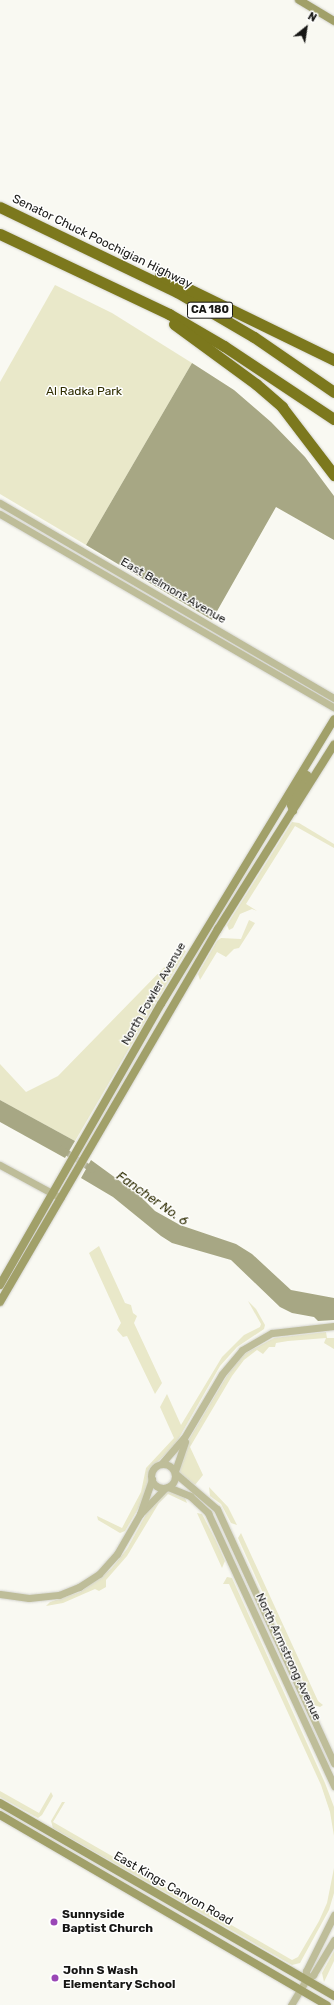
<!DOCTYPE html>
<html>
<head>
<meta charset="utf-8">
<style>
  body { margin:0 }
  #map { position:relative; width:334px; height:2005px; overflow:hidden; background:#f9f9f2; font-family:Rubik,sans-serif }
  div>[style] { position:absolute }
  .green>* { inset:0; background:#e9e8c9 }
  .water>* { inset:0; background:#a7a784 }
  .canal>* { height:5.5px; margin:-2.75px; padding:0 2.75px; transform-origin:2.75px; border-radius:2.75px; background:#a7a784 }
  .roads { filter:drop-shadow(0 0 1px #d5d5cf) drop-shadow(0 0 1px #d5d5cf) }
  .tertiary>* { height:7px; margin:-3.5px; padding:0 3.5px; transform-origin:3.5px; border-radius:3.5px; background:#bebd99 }
  .tertiary>.ring { margin:-3.5px; padding:0; box-sizing:content-box; background:none; border:7px solid #bebd99; border-radius:50% }
  .secondary>* { height:8px; margin:-4px; padding:0 4px; transform-origin:4px; border-radius:4px; background:#a1a069 }
  .motorway>* { height:11px; margin:-5.5px; padding:0 5.5px; transform-origin:5.5px; border-radius:5.5px; background:#7c781d }
  .dots>* { width:11px; height:11px; translate:-50% -50%; box-sizing:border-box; border:2px solid #fffffe; border-radius:50% }
  span { translate:-50% -50%; white-space:nowrap; text-align:center; line-height:1.15; -webkit-text-stroke:3px #fffffe; paint-order:stroke }
  .shield-label span { padding:1px 3px; background:#fffffe; border:1px solid; border-radius:3px; -webkit-text-stroke-width:0 }
  .shield-label { font-size:11px; color:#171715; font-weight:700 }
  .street-label { font-size:12px; color:#171715 }
  .park-label { font-size:12px; color:#2f2d00 }
  .poi-label { font-size:12px; color:#171715; font-weight:700 }
  .left { translate:0 -50%; text-align:left }
  .water-label { font-size:13px; color:#2e2c00; font-style:italic }
  .north { position:absolute; left:286px; top:8px; width:40px; height:40px; -webkit-text-stroke:3px #fffffe; paint-order:stroke; rotate:30deg; font-size:11px; font-weight:700; line-height:16px; text-align:center; color:#171715 }
  .north::after { content:''; display:block; margin:auto; width:14px; height:18px; background:#171715; clip-path:polygon(50% 0,100% 100%,50% 72%,0 100%) }
</style>
</head>
<body>
<div id="map">
  <div class="green">
    <i style="clip-path:polygon(55px 285px,112px 313px,192px 363px,86px 545px,0 494px,0 382px)"></i>
    <i style="clip-path:polygon(292px 822px,299px 823px,334px 844px,334px 848px,295px 826px,246px 904px,257px 911px,252px 909px,240px 914px,233px 928px,229px 930px,227px 925px)"></i>
    <i style="clip-path:polygon(249px 920px,255px 923px,239px 948px,234px 949px,226px 957px,217px 952px,200px 980px,198px 974px,217px 941px,221px 938px,241px 939px)"></i>
    <i style="clip-path:polygon(182px 949px,186px 951px,75px 1141px,0 1100px,0 1064px,26px 1092px,58px 1076px)"></i>
    <i style="clip-path:polygon(99px 1246px,125px 1303px,131px 1305px,133px 1313px,137px 1316px,134px 1323px,162px 1383px,155px 1394px,127px 1336px,123px 1337px,117px 1330px,121px 1323px,89px 1253px)"></i>
    <i style="clip-path:polygon(248px 1301px,256px 1309px,265px 1325px,264px 1329px,237px 1347px,220px 1366px,175px 1445px,149px 1470px,148px 1487px,142px 1502px,125px 1531px,120px 1533px,98px 1520px,97px 1516px,122px 1528px,141px 1492px,146px 1468px,174px 1438px,160px 1407px,167px 1394px,181px 1425px,222px 1357px,244px 1335px,260px 1327px,261px 1324px)"></i>
    <i style="clip-path:polygon(326px 1332px,327px 1338px,334px 1338px,334px 1349px,324px 1343px,326px 1338px,288px 1341px,276px 1343px,275px 1347px,269px 1347px,263px 1354px,257px 1350px,244px 1360px,232px 1376px,190px 1447px,203px 1475px,195px 1485px,179px 1473px,185px 1446px,228px 1374px,244px 1354px,274px 1338px)"></i>
    <i style="clip-path:polygon(209px 1487px,228px 1507px,237px 1525px,231px 1523px,221px 1504px,210px 1496px)"></i>
    <i style="clip-path:polygon(169px 1490px,185px 1498px,187px 1503px,168px 1494px,159px 1503px,127px 1556px,106px 1580px,106px 1587px,99px 1591px,95px 1589px,63px 1603px,46px 1606px,50px 1602px,80px 1592px,111px 1569px,127px 1549px,150px 1507px)"></i>
    <i style="clip-path:polygon(197px 1513px,202px 1514px,215px 1539px,225px 1561px,222px 1568px)"></i>
    <i style="clip-path:polygon(241px 1533px,318px 1701px,323px 1705px,320px 1707px,314px 1705px,238px 1538px)"></i>
    <i style="clip-path:polygon(227px 1577px,232px 1578px,325px 1783px,334px 1807px,334px 1836px,330px 1812px,321px 1785px,229px 1584px,223px 1584px)"></i>
    <i style="clip-path:polygon(0 1791px,39px 1813px,51px 1792px,53px 1796px,42px 1815px,38px 1818px,0 1797px)"></i>
    <i style="clip-path:polygon(62px 1802px,65px 1802px,53px 1822px,292px 1960px,298px 1957px,319px 1921px,327px 1903px,334px 1868px,334px 1893px,329px 1910px,300px 1963px,292px 1965px,53px 1828px,51px 1821px)"></i>
    <i style="clip-path:polygon(334px 1951px,334px 1961px,324px 1982px,322px 1973px)"></i>
  </div>
  <div class="water">
    <i style="clip-path:polygon(192px 363px,234px 390px,271px 422px,305px 457px,334px 496px,334px 540px,276px 507px,212px 620px,86px 545px)"></i>
    <i style="clip-path:polygon(0 1100px,75px 1141px,65px 1158px,0 1122px)"></i>
    <i style="clip-path:polygon(91px 1160px,139px 1195px,155px 1211px,180px 1225px,236px 1244px,252px 1254px,291px 1290px,334px 1298px,334px 1320px,318px 1321px,314px 1317px,292px 1313px,280px 1307px,231px 1260px,172px 1243px,161px 1236px,113px 1197px,81px 1178px)"></i>
  </div>
  <div class="canal">
    <i style="left:62px;top:1149px;width:37px;rotate:34deg"></i>
  </div>
  <div class="roads">
    <div class="tertiary">
      <i style="left:0;top:503px;width:387px;rotate:30.3deg"></i>
      <i style="left:0;top:514px;width:386px;rotate:30.1deg"></i>
      <i style="left:0;top:1165px;width:69px;rotate:28.4deg"></i>
      <i style="left:162px;top:1463px;width:33px;rotate:-49deg"></i>
      <i style="left:184px;top:1438px;width:74px;rotate:-59.3deg"></i>
      <i style="left:222px;top:1374px;width:31px;rotate:-50deg"></i>
      <i style="left:242px;top:1350px;width:34px;rotate:-30deg"></i>
      <i style="left:272px;top:1333px;width:62px;rotate:-6.4deg"></i>
      <i class="ring" style="left:151px;top:1464px;width:17px;height:17px"></i>
      <i style="left:175px;top:1471px;width:31px;rotate:-71deg"></i>
      <i style="left:176px;top:1474px;width:54px;rotate:40.5deg"></i>
      <i style="left:217px;top:1509px;width:280px;rotate:65.3deg"></i>
      <i style="left:168px;top:1487px;width:24px;rotate:22deg"></i>
      <i style="left:190px;top:1496px;width:25px;rotate:43deg"></i>
      <i style="left:208px;top:1513px;width:301px;rotate:65.2deg"></i>
      <i style="left:140px;top:1514px;width:36px;rotate:-46deg"></i>
      <i style="left:0;top:1594px;width:29px;rotate:8deg"></i>
      <i style="left:29px;top:1598px;width:30px;rotate:-6deg"></i>
      <i style="left:59px;top:1595px;width:22px;rotate:-22deg"></i>
      <i style="left:79px;top:1587px;width:24px;rotate:-33deg"></i>
      <i style="left:99px;top:1574px;width:27px;rotate:-48deg"></i>
      <i style="left:117px;top:1554px;width:46px;rotate:-60.1deg"></i>
      <i style="left:140px;top:1514px;width:37px;rotate:-71deg"></i>
      <i style="left:306px;top:1980px;width:9px;rotate:-36deg"></i>
      <i style="left:313px;top:1975px;width:41px;rotate:-59deg"></i>
      <i style="left:291px;top:2005px;width:29px;rotate:-59deg"></i>
      <i style="left:306px;top:1980px;width:9px;rotate:-90deg"></i>
      <i style="left:306px;top:1971px;width:63px;rotate:-63.4deg"></i>
    </div>
    <div class="secondary">
      <i style="left:299px;top:0;width:41px;rotate:31deg"></i>
      <i style="left:293px;top:811px;width:6px;rotate:-108deg"></i>
      <i style="left:291px;top:805px;width:34px;rotate:-62deg"></i>
      <i style="left:0;top:1285px;width:324px;rotate:-60.2deg"></i>
      <i style="left:161px;top:1004px;width:333px;rotate:-58.7deg"></i>
      <i style="left:0;top:1302px;width:432px;rotate:-59.7deg"></i>
      <i style="left:218px;top:929px;width:218px;rotate:-57.8deg"></i>
      <i style="left:0;top:1803px;width:386px;rotate:30deg"></i>
      <i style="left:0;top:1815px;width:378px;rotate:30.2deg"></i>
    </div>
    <div class="motorway">
      <i style="left:0;top:207px;width:196px;rotate:25.7deg"></i>
      <i style="left:177px;top:292px;width:89px;rotate:30.3deg"></i>
      <i style="left:254px;top:337px;width:97px;rotate:34.5deg"></i>
      <i style="left:0;top:234px;width:187px;rotate:25.3deg"></i>
      <i style="left:169px;top:314px;width:64px;rotate:30.2deg"></i>
      <i style="left:224px;top:346px;width:132px;rotate:33.6deg"></i>
      <i style="left:160px;top:275px;width:194px;rotate:26deg"></i>
      <i style="left:174px;top:324px;width:102px;rotate:36.2deg"></i>
      <i style="left:256px;top:384px;width:35px;rotate:41deg"></i>
      <i style="left:282px;top:407px;width:86px;rotate:52.6deg"></i>
    </div>
  </div>
  <div class="dots">
    <i style="left:54px;top:1922px;background:#9a47b6"></i>
    <i style="left:55px;top:1978px;background:#9a47b6"></i>
  </div>
  <div class="shield-label">
    <span style="left:210px;top:310px">CA 180</span>
  </div>
  <div class="street-label">
    <span style="left:102px;top:242px;rotate:26deg">Senator Chuck Poochigian Highway</span>
    <span style="left:173px;top:591px;rotate:30deg">East Belmont Avenue</span>
    <span style="left:154px;top:994px;rotate:-60deg">North Fowler Avenue</span>
    <span style="left:288px;top:1657px;rotate:65deg">North Armstrong Avenue</span>
    <span style="left:173px;top:1889px;rotate:30deg">East Kings Canyon Road</span>
  </div>
  <div class="park-label">
    <span style="left:84px;top:392px">Al Radka Park</span>
  </div>
  <div class="poi-label">
    <span class="left" style="left:62px;top:1922px">Sunnyside<br>Baptist Church</span>
    <span class="left" style="left:63px;top:1978px">John S Wash<br>Elementary School</span>
  </div>
  <div class="water-label">
    <span style="left:152px;top:1199px;rotate:35deg">Fancher No. 6</span>
  </div>
  <div class="north">N</div>
</div>
</body>
</html>
